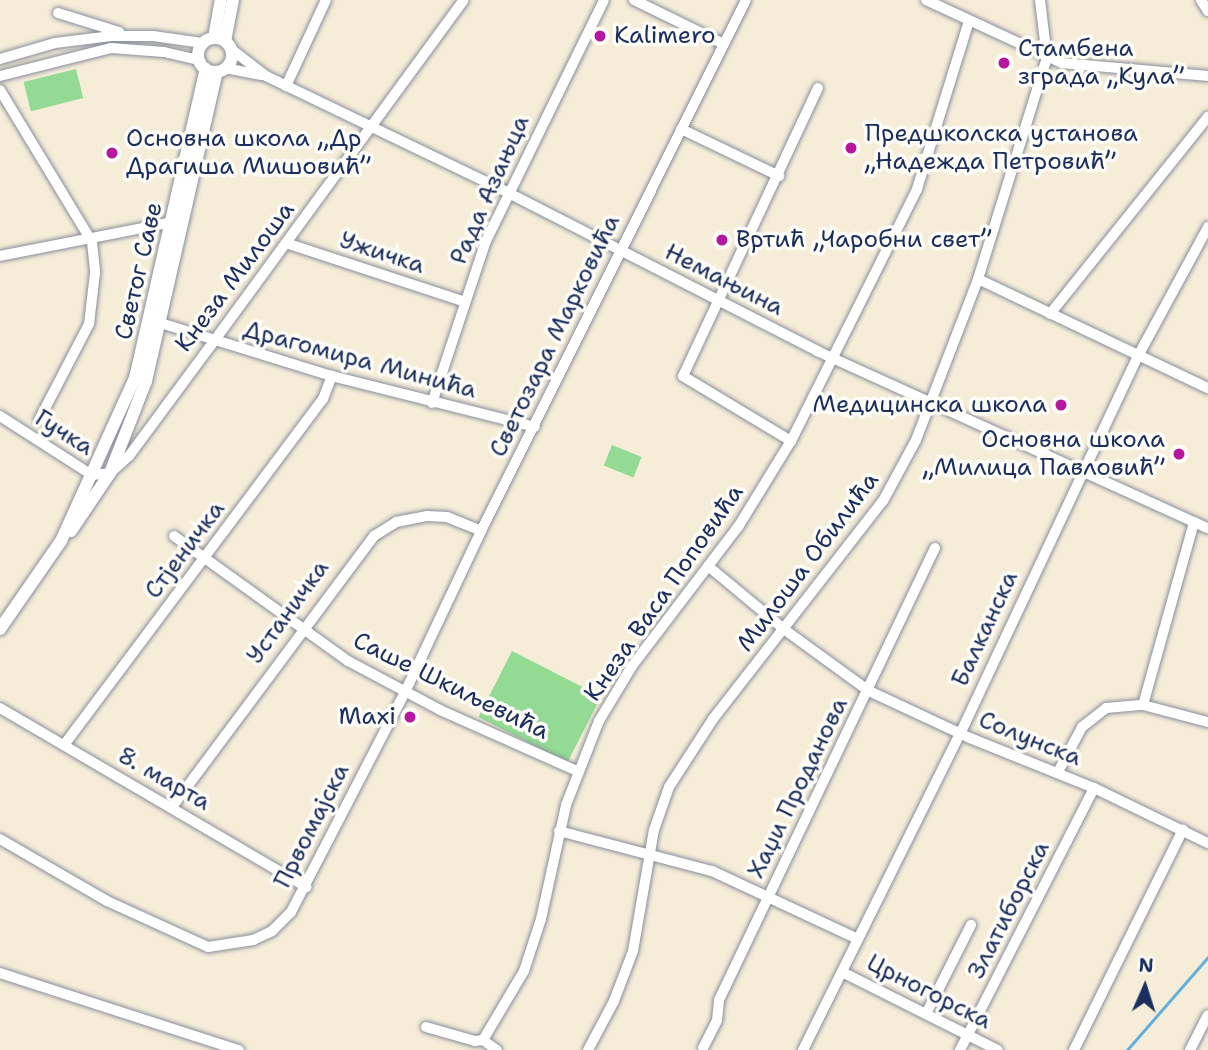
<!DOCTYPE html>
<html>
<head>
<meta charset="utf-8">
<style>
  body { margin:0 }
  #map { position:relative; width:1208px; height:1050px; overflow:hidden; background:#f6edd9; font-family:"Shantell Sans",sans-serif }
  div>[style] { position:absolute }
  .green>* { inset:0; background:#93da94; transform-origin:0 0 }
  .stream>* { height:2.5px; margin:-1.25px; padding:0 1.25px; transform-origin:1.25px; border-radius:1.25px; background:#63afdc }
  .roads { filter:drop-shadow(0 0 2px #888e9c) drop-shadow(0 0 2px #888e9c) }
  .minor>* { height:10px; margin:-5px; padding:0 5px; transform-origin:5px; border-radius:5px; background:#fff }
  .major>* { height:12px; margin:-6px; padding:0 6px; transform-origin:6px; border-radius:6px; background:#fff }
  .major>.ring { margin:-6px; padding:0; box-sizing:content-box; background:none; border:12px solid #fff; border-radius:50% }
  .dots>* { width:19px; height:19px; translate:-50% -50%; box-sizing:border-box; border:4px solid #fdfcf7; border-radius:50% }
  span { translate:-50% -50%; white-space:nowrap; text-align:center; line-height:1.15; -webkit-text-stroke:7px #fdfcf7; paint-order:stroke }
  .poi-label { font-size:24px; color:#1b2f5e }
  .left { translate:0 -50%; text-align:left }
  .right { translate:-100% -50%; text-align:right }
  .street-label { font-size:24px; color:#1b2f5e }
  .north { position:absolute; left:1110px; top:952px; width:70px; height:70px; -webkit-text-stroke:5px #fdfcf7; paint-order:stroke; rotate:3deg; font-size:19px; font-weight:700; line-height:28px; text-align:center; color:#1b2f5e }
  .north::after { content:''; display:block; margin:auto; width:24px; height:32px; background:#1b2f5e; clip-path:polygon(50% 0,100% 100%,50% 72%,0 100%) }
</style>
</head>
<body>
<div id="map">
  <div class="green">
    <i style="left:76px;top:69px;width:30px;height:54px;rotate:76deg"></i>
    <i style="left:612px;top:445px;width:32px;height:22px;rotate:22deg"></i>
    <i style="left:512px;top:651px;width:100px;height:74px;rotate:27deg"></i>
  </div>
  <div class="stream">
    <i style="left:1127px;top:1050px;width:123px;rotate:-48.9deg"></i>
  </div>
  <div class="roads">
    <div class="minor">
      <i style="left:634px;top:0;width:100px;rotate:26.1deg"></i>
      <i style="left:926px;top:0;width:150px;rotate:24.9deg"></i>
      <i style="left:1062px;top:63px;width:147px;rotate:5.1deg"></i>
      <i style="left:1201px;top:0;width:13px;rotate:58deg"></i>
      <i style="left:58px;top:13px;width:64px;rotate:17.3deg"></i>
      <i style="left:231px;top:49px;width:44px;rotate:37.6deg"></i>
      <i style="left:266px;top:76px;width:256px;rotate:25.7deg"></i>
      <i style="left:497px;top:187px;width:360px;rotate:27.1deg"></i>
      <i style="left:817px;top:351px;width:429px;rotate:24.4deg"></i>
      <i style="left:0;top:59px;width:57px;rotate:-16.2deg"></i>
      <i style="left:55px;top:43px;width:57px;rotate:-7deg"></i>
      <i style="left:112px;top:36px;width:41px"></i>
      <i style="left:153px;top:36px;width:50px;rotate:8deg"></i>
      <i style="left:225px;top:68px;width:37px;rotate:11deg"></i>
      <i style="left:0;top:76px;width:114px;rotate:-14.2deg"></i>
      <i style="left:111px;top:48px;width:53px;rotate:4.3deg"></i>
      <i style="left:164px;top:52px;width:36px;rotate:13deg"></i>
      <i style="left:286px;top:86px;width:95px;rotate:-65.1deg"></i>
      <i style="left:0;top:90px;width:178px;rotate:58.8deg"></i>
      <i style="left:92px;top:242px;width:31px;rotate:84deg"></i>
      <i style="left:95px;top:273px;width:51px;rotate:96.7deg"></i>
      <i style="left:89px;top:324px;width:108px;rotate:117.5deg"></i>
      <i style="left:681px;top:129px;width:109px;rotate:25.6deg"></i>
      <i style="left:286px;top:243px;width:188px;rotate:18.2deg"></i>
      <i style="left:0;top:256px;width:176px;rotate:-11.1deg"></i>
      <i style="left:978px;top:279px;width:255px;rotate:25.4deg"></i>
      <i style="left:1050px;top:314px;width:253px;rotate:-51.3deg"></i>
      <i style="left:154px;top:321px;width:186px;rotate:17.2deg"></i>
      <i style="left:332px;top:376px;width:209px;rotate:14.1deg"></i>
      <i style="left:432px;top:403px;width:171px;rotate:-71.6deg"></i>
      <i style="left:486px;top:241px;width:268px;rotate:-63.9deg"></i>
      <i style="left:0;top:416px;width:109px;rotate:32.7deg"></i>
      <i style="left:92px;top:475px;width:18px;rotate:-6deg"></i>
      <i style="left:110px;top:473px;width:25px;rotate:-42deg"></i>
      <i style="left:129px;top:456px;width:134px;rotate:-53.5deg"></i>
      <i style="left:209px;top:348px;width:431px;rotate:-53.8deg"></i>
      <i style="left:791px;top:441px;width:126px;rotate:-149deg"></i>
      <i style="left:683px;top:376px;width:318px;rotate:-64.9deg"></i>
      <i style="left:174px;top:536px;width:214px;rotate:35.7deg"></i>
      <i style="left:348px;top:661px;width:104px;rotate:28deg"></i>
      <i style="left:440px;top:710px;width:150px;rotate:24deg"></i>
      <i style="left:708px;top:566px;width:100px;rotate:39.7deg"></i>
      <i style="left:785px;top:630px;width:104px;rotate:36deg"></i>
      <i style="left:869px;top:691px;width:111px;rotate:25deg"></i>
      <i style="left:970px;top:738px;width:134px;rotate:22deg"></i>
      <i style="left:1094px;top:788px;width:127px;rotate:25.8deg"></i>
      <i style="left:1143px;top:705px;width:190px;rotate:-74.4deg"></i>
      <i style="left:0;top:708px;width:355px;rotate:30.3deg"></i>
      <i style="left:64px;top:745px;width:432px;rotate:-53.2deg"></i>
      <i style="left:323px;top:399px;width:25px;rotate:-69deg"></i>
      <i style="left:1058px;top:772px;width:51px;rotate:-61.9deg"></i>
      <i style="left:1082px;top:727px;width:31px;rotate:-38deg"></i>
      <i style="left:1106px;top:708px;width:37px;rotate:-5deg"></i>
      <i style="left:1143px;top:705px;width:67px;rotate:14.7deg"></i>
      <i style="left:172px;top:807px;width:338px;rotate:-53.3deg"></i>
      <i style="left:374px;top:536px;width:26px;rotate:-32deg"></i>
      <i style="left:396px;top:522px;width:32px;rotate:-11deg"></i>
      <i style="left:427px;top:516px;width:20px;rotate:3deg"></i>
      <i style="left:447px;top:517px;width:37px;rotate:22deg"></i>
      <i style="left:559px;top:831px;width:158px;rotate:14.7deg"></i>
      <i style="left:712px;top:871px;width:161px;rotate:25deg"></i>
      <i style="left:0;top:839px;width:124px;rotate:30.1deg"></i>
      <i style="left:107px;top:901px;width:111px;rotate:24.5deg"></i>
      <i style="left:208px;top:947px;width:46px;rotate:-8.8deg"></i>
      <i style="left:253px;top:940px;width:21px;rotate:-25deg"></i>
      <i style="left:272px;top:931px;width:27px;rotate:-45deg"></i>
      <i style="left:291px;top:912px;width:248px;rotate:-62.6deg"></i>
      <i style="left:405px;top:692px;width:178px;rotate:-64.7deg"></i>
      <i style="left:481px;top:531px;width:593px;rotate:-63.48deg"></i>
      <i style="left:842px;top:972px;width:174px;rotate:26.6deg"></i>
      <i style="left:0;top:973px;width:251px;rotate:17.9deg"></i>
      <i style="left:926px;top:1014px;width:100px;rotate:-63.2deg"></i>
      <i style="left:426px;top:1027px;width:51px;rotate:15.9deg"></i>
      <i style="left:475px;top:1041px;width:8px;rotate:-7deg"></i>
      <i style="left:483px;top:1040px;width:80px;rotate:-59.3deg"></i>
      <i style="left:524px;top:971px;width:55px;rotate:-71.9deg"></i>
      <i style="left:541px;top:919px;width:117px;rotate:-77.6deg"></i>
      <i style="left:566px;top:805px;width:90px;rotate:-68.6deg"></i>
      <i style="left:599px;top:721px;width:64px;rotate:-59deg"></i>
      <i style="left:632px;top:666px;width:175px;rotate:-52.7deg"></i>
      <i style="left:738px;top:527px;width:101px;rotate:-58.4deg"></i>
      <i style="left:791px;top:441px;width:282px;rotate:-63.4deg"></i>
      <i style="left:917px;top:189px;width:176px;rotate:-72.8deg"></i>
      <i style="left:483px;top:1040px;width:17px;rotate:36deg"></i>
      <i style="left:703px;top:1048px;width:31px;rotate:-63deg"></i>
      <i style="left:717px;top:1020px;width:20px;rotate:-84deg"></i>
      <i style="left:719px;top:1000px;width:501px;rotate:-64.46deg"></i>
      <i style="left:588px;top:1050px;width:55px;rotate:-62deg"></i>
      <i style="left:614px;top:1001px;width:53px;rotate:-69.2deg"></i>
      <i style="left:633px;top:951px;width:123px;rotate:-80.2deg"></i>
      <i style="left:654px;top:830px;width:46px;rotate:-70.8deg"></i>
      <i style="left:669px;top:787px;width:81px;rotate:-57.1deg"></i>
      <i style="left:713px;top:719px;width:276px;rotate:-52.1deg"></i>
      <i style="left:883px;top:501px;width:69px;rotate:-61.6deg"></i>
      <i style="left:916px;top:440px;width:173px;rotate:-68.9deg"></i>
      <i style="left:978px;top:279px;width:232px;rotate:-72.7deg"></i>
      <i style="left:1047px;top:58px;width:58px;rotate:-96.9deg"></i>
      <i style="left:803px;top:1050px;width:353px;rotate:-63.6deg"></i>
      <i style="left:960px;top:734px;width:418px;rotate:-64.8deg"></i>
      <i style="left:1138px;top:356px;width:147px;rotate:-61.5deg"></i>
      <i style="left:960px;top:1050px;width:294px;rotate:-62.9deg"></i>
      <i style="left:1074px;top:1050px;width:246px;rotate:-63.7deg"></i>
      <i style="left:1190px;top:1050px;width:39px;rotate:-63deg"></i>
    </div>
    <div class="major">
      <i style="left:214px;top:38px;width:39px;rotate:-80deg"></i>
      <i class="ring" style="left:198px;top:38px;width:22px;height:22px"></i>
      <i style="left:225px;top:41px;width:42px;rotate:-79deg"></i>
      <i style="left:71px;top:531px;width:70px;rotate:-56.1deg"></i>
      <i style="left:110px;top:473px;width:99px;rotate:-68.6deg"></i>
      <i style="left:146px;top:381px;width:317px;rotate:-77.1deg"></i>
      <i style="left:0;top:629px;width:107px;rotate:-55.3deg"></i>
      <i style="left:61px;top:541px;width:179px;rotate:-65.6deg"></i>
      <i style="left:135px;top:378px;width:317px;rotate:-77.1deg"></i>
    </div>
  </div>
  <div class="dots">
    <i style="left:600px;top:36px;background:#b5179e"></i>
    <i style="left:1004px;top:63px;background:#b5179e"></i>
    <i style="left:851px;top:148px;background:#b5179e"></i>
    <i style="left:112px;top:153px;background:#b5179e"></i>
    <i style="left:722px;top:240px;background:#b5179e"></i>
    <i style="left:1061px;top:405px;background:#b5179e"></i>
    <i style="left:1179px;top:454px;background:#b5179e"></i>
    <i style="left:410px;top:717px;background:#b5179e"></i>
  </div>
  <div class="poi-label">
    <span class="left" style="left:614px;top:36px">Kalimero</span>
    <span class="left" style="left:1018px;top:63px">Стамбена<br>зграда „Кула”</span>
    <span class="left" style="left:865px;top:148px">Предшколска установа<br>„Надежда Петровић”</span>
    <span class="left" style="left:126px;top:153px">Основна школа „Др<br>Драгиша Мишовић”</span>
    <span class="left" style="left:736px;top:240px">Вртић „Чаробни свет”</span>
    <span class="right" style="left:1047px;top:405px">Медицинска школа</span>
    <span class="right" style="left:1165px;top:454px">Основна школа<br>„Милица Павловић”</span>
    <span class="right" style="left:396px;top:717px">Maxi</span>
  </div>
  <div class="street-label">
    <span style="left:490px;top:190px;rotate:-66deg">Рада Азањца</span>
    <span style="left:382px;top:253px;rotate:18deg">Ужичка</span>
    <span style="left:139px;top:271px;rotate:-77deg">Светог Саве</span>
    <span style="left:235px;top:277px;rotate:-53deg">Кнеза Милоша</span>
    <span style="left:724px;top:280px;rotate:27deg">Немањина</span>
    <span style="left:555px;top:336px;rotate:-64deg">Светозара Марковића</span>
    <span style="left:360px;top:360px;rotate:15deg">Драгомира Минића</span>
    <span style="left:64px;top:433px;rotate:32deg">Гучка</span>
    <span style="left:185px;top:550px;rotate:-53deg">Стјеничка</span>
    <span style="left:808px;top:562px;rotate:-53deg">Милоша Обилића</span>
    <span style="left:664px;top:593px;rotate:-55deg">Кнеза Васа Поповића</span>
    <span style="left:288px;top:612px;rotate:-54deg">Устаничка</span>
    <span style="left:985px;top:629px;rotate:-65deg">Балканска</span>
    <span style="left:451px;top:686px;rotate:26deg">Саше Шкиљевића</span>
    <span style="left:1030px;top:739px;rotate:22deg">Солунска</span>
    <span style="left:164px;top:779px;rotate:30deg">8. марта</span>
    <span style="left:798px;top:788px;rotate:-64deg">Хаџи Проданова</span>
    <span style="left:312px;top:826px;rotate:-63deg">Првомајска</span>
    <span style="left:1009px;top:910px;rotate:-63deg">Златиборска</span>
    <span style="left:929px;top:992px;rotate:27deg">Црногорска</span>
  </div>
  <div class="north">N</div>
</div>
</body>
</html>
